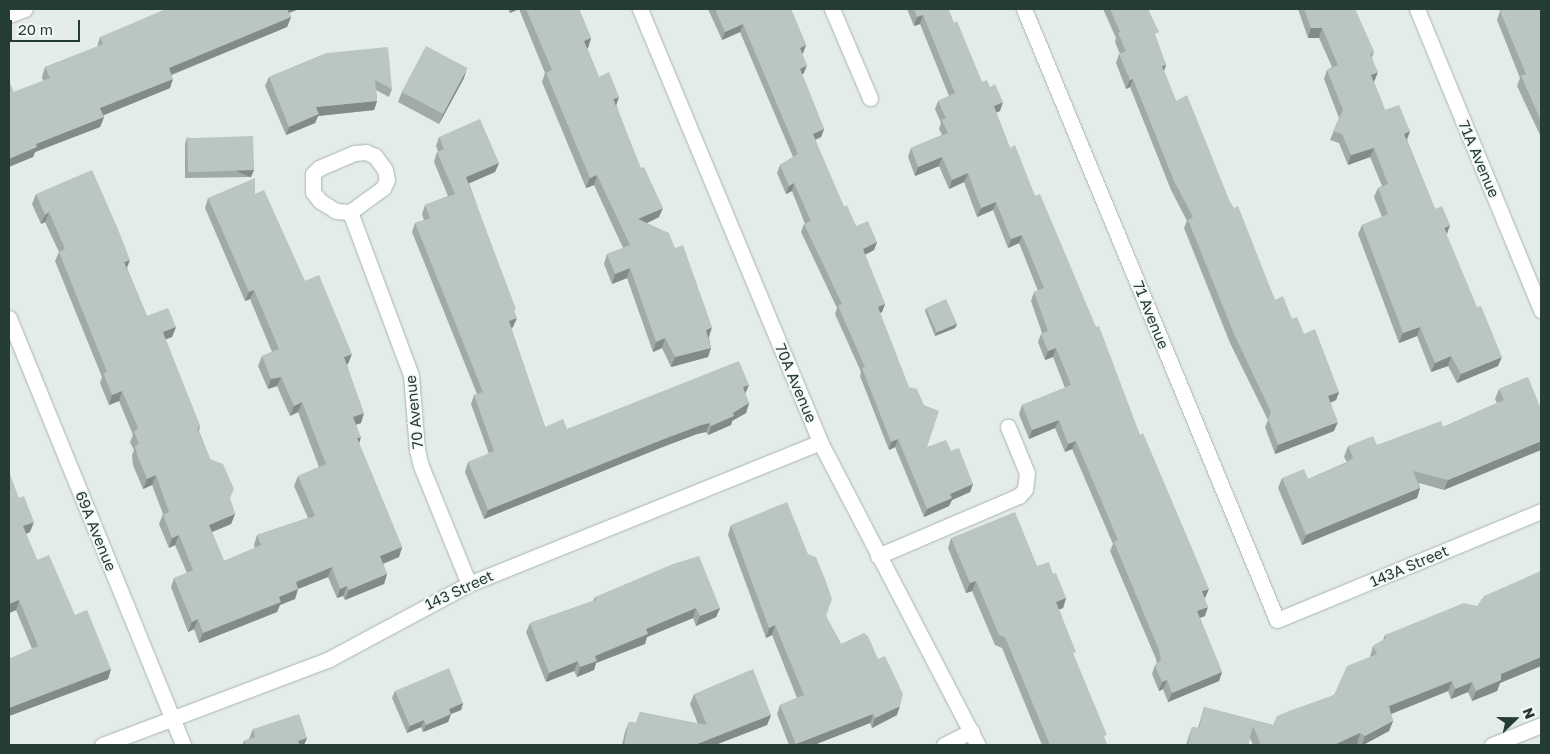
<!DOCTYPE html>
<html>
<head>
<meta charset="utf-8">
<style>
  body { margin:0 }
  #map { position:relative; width:1550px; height:754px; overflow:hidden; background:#e4ece8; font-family:"Golos Text",sans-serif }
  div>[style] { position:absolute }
  .roads { filter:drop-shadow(0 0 1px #a7b4ae) drop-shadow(0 0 1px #a7b4ae) }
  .minor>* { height:15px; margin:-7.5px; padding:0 7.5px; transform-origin:7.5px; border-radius:7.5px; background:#fff }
  .wall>* { inset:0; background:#a0aaa6 }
  .shaded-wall>* { inset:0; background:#828b87; transform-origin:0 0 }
  .building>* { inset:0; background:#bac6c1; transform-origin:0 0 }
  span { translate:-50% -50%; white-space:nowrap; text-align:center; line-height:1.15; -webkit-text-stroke:4px #f4f9f6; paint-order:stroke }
  .street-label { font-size:15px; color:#253c34 }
  .frame { position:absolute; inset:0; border:10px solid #253c34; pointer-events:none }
  .north { position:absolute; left:1490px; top:694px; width:50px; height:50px; -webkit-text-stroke:4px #f4f9f6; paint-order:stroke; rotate:68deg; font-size:14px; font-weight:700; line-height:20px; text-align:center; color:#253c34 }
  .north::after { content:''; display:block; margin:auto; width:18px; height:22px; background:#253c34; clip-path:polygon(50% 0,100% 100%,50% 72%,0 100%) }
  .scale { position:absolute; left:10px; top:20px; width:70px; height:22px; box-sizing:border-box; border:2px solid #253c34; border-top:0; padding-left:6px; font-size:15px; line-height:18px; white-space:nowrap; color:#253c34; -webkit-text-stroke:4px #f4f9f6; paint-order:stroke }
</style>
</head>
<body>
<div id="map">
  <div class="roads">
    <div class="minor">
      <i style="left:640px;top:9px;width:469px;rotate:67.4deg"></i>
      <i style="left:820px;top:442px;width:342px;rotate:62.5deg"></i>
      <i style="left:832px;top:9px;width:97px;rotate:66.9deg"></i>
      <i style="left:1024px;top:9px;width:661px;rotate:67.51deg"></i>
      <i style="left:1277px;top:620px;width:286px;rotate:-22.4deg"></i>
      <i style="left:1417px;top:9px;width:326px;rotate:67.6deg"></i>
      <i style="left:9px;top:15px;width:17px;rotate:-21deg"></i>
      <i style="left:366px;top:152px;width:10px;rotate:24deg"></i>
      <i style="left:375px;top:156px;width:17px;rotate:54deg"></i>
      <i style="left:385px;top:170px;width:10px;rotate:79deg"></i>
      <i style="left:387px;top:180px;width:9px;rotate:117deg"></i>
      <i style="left:383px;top:188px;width:41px;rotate:144deg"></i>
      <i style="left:350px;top:212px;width:14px;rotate:-176deg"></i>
      <i style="left:336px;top:211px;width:19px;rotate:-148deg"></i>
      <i style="left:320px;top:201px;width:11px;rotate:-128deg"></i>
      <i style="left:313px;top:192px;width:18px;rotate:-90deg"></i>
      <i style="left:313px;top:174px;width:8px;rotate:-45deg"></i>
      <i style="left:319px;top:168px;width:39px;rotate:-23deg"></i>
      <i style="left:355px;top:153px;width:11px;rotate:-5deg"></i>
      <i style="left:350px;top:212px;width:174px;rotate:69.5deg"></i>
      <i style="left:411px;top:375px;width:75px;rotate:85.4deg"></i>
      <i style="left:417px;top:450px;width:16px;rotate:76deg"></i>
      <i style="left:421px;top:466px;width:127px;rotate:67.9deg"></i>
      <i style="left:9px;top:318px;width:461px;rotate:67.8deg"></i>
      <i style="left:878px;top:556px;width:153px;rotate:-23.1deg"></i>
      <i style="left:1019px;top:496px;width:9px;rotate:-49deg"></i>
      <i style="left:1025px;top:489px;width:16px;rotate:-83deg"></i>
      <i style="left:1027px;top:473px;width:50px;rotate:-112.4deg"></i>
      <i style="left:102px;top:745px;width:243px;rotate:-20.7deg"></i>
      <i style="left:329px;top:659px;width:159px;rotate:-28.2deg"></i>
      <i style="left:469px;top:584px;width:379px;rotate:-22deg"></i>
      <i style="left:944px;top:745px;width:31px;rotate:-27deg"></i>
      <i style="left:1492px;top:745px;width:53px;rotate:-22.2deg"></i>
    </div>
  </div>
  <div class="wall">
    <i style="clip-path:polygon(508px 9px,579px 9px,591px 38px,588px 48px,587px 48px,599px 77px,616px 105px,659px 217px,647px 223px,709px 337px,711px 348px,708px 357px,671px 367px,662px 348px,653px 352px,627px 278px,612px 284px,604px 264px,607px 254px,623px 248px,594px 185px,586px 188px,542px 82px,545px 73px,519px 9px,510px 13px)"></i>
    <i style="clip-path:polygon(708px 9px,791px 9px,806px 45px,803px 53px,802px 53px,804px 73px,802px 74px,824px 129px,821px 137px,815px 140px,844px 207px,856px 226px,877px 242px,874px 250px,865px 255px,885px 304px,882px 312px,880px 313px,927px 447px,951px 451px,973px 484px,970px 492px,952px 500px,949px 506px,924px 517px,895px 447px,889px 450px,860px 376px,861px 372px,835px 314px,837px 308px,801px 232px,804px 224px,805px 224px,792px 191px,786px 194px,777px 173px,780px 165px,793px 157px,740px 32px,722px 40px)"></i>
    <i style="clip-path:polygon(907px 9px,948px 9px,954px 23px,982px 82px,1000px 111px,996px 112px,1010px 148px,1035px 196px,1140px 435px,1205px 598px,1204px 598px,1205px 616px,1200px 618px,1222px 672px,1219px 681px,1168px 702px,1163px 689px,1159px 691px,1152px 674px,1155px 665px,1157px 664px,1156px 659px,1110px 551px,1113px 544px,1072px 449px,1065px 452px,1055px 428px,1029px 439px,1019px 414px,1022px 405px,1065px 388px,1053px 357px,1045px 360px,1038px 342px,1041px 334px,1042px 333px,1031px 301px,1034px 292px,1038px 291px,1019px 243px,1008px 248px,993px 210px,977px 217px,964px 182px,949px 189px,939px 166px,915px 176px,908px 157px,911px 148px,942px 135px,939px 129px,941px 123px,935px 109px,938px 101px,949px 96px,920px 24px,914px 26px)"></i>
    <i style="clip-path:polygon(1103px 9px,1148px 9px,1156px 38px,1166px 65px,1164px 71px,1176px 101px,1230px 202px,1275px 300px,1304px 334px,1339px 392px,1336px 400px,1330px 403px,1334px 431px,1275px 454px,1265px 427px,1268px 420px,1230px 343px,1184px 228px,1187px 221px,1171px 190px,1130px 87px,1126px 89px,1116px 63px,1119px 54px,1120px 54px,1115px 42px,1116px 38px)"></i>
    <i style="clip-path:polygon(1298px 9px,1355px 9px,1374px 52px,1372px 57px,1374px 82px,1385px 110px,1410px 131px,1407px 140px,1435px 209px,1446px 234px,1498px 366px,1457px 383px,1448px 366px,1431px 372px,1417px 336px,1399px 343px,1358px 234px,1362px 225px,1382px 217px,1374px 197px,1378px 188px,1382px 186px,1370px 157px,1348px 165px,1339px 143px,1330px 140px,1339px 118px,1324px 79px,1327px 70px,1332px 67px,1319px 38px,1308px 38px)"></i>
    <i style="clip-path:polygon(1499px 9px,1541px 9px,1541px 137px,1517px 86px,1520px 78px,1497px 20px,1500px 11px)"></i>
    <i style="clip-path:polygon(289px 13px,291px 17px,287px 27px,172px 75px,170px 88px,103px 115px,104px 117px,100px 127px,35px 152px,33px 157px,14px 92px,43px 81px,42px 77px,45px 67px,97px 47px,100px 37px)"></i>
    <i style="clip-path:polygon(327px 53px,392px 89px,389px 97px,376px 90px,377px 101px,374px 110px,318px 116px,315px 123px,286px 135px,265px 86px,269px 77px)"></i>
    <i style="clip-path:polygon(464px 78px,439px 124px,398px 102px,402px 92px)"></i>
    <i style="clip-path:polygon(187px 137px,254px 170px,251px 177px,185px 178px,185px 144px)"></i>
    <i style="clip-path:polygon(439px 137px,499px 163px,495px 172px,469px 183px,515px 313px,513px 327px,511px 328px,545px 427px,567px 429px,749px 385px,745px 394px,749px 403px,746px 413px,732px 421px,731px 425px,708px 435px,706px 432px,697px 434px,660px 448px,484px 519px,465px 472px,468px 462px,489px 454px,471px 404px,474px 395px,477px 394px,412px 232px,415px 223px,424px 220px,422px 214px,425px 205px,448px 196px,434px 162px,437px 152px,438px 152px,436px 146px)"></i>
    <i style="clip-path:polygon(36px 194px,127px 268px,147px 316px,176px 327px,172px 337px,165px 339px,200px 426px,199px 431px,210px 459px,230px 499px,235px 514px,231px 524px,212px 532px,224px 561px,255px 548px,254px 545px,257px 535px,308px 518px,294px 486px,298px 476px,319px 467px,298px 412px,290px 416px,277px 386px,268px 389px,258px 366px,262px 356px,272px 352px,250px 299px,245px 301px,205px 208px,208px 198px,255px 194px,305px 281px,348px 364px,347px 364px,361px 423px,356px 424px,359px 443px,402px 547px,399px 557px,383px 564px,387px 574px,384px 584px,345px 600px,343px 596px,337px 598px,328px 577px,298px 589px,295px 599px,280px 605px,277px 612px,199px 643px,194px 629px,188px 632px,171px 587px,174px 578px,187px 573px,175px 545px,169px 548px,159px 524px,163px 514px,152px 485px,143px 489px,133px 465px,132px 455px,134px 450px,130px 442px,133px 435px,119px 401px,109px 405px,100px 383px,102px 377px,55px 261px,59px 252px,45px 222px,41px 224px,32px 204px)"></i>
    <i style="clip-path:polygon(926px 308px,957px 324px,955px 328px,935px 336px,925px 311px)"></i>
    <i style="clip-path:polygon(1528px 377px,1444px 490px,1419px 483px,1420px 488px,1417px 498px,1302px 545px,1278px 488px,1282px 478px,1308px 479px,1347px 462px,1344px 457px,1348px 446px,1377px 445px,1443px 427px,1497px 403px,1495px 399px,1499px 389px)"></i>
    <i style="clip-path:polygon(9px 472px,30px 532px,26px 534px,37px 560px,111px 669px,108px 679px,9px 716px,9px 659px,32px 649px,16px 610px,9px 613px)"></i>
    <i style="clip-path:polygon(731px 525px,826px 616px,841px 644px,897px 715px,872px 728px,870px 723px,814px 745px,789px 745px,777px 714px,780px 705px,797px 698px,772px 635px,766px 638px,728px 535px)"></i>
    <i style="clip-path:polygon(951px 538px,1037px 566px,1053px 574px,1066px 598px,1063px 608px,1059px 609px,1074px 657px,1107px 745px,1042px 745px,1002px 648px,995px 645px,972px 591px,966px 593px,948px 548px)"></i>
    <i style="clip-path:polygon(1541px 571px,1541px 666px,1500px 683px,1497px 691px,1472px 701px,1468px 692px,1451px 699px,1448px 691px,1391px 714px,1393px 721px,1389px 731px,1363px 745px,1360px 745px,1357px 744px,1353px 745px,1253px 745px,1250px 738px,1248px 745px,1186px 745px,1192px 727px,1198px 728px,1204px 707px,1273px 725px,1334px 695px,1370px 657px,1373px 646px,1383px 640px,1385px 635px,1477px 606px)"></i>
    <i style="clip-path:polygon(595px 597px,720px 608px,716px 617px,696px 626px,693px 618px,647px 637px,645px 644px,596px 663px,594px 670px,577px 677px,574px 671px,546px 682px,526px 632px,530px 623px,593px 601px)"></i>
    <i style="clip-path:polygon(395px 691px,463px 703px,461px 710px,451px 714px,448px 722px,423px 732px,421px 727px,407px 733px,392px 698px)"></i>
    <i style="clip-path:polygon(694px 694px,771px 715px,767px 725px,715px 745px,622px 745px,625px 732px,629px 722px,636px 723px,640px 712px,698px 724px,690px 704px)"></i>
    <i style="clip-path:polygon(253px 729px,307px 738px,304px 745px,242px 745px,244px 741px,249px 739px)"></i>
  </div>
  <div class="shaded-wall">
    <i style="clip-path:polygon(285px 9px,299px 9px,282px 16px)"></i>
    <i style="clip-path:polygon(511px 9px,519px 9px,510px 13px)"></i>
    <i style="clip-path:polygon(923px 15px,920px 24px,914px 26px,917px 17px)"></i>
    <i style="clip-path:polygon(291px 17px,287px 27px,165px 77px,169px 68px)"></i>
    <i style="clip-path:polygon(743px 24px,740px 32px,722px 40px,725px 32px)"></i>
    <i style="clip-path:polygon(1311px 28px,1322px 28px,1319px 38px,1308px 38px)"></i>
    <i style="clip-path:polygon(591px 38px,588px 48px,580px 51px,584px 41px)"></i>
    <i style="clip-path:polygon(806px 45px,803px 53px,797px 56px,800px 48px)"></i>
    <i style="clip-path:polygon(807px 65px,804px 73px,797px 77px,800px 69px)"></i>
    <i style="clip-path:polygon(1166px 65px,1163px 73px,1162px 66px)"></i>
    <i style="clip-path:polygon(467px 68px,464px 78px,439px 124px,443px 114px)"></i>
    <i style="clip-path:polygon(1378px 72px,1374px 82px,1368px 85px,1371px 75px)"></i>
    <i style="clip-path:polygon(173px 79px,170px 88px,97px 118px,100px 108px)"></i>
    <i style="clip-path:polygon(1133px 79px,1130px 87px,1126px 89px,1130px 80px)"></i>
    <i style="clip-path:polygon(619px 97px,616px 106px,613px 99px)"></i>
    <i style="clip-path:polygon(377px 101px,374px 110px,318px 116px,315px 123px,286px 135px,289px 127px,316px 107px)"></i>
    <i style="clip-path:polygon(1003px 102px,1000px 111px,991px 115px,994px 106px)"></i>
    <i style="clip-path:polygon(104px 117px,100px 127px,35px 152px,33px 157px,9px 167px,9px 159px,36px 144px)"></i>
    <i style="clip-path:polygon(824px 129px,821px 137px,810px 142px,813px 134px)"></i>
    <i style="clip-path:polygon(1410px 131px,1406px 141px,1404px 134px)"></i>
    <i style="clip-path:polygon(1374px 148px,1370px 157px,1348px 165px,1351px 155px)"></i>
    <i style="clip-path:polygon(942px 157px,939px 166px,915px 176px,918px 167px)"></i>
    <i style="clip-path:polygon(499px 163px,495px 172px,463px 186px,466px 177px)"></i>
    <i style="left:254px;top:170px;width:8px;height:66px;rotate:113deg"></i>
    <i style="clip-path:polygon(968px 173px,964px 182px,949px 189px,952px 180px)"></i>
    <i style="clip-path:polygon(597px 175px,594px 185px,586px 188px,590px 178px)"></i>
    <i style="clip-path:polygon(794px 183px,792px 191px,786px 194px,789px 186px)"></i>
    <i style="clip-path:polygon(996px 202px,993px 210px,977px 217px,981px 208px)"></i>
    <i style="clip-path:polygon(663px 208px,659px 217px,635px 229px,638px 219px)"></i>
    <i style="clip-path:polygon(49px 212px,45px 222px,41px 224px,45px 215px)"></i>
    <i style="clip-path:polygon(1450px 225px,1447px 234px,1444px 228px)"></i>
    <i style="clip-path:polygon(1022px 235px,1019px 243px,1008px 248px,1011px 239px)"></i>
    <i style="clip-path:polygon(877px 242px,874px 250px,860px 257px,863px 249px)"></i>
    <i style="clip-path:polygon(130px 260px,126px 270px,124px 262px)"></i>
    <i style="clip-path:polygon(630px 268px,627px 278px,612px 284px,615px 274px)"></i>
    <i style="clip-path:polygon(254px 290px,250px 299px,245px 301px,249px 292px)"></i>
    <i style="clip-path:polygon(885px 304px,882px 312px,875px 315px,878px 307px)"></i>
    <i style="clip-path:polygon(517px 318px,513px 327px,505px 331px,509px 321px)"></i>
    <i style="clip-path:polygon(957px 324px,955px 328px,935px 336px,937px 332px)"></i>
    <i style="clip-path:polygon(176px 327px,172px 337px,159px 342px,163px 332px)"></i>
    <i style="clip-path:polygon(712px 327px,709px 337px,703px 340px,706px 330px)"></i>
    <i style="clip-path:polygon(1420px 327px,1417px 336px,1399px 343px,1403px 333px)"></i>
    <i style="clip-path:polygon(665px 338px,662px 348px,653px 352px,656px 342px)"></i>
    <i style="clip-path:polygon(711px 348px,708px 357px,671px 367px,675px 357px)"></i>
    <i style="clip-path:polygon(1056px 348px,1053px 357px,1045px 360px,1048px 351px)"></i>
    <i style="clip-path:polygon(352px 354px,348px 364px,340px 367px,344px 357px)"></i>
    <i style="clip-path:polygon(1451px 356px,1448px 366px,1431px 372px,1435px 363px)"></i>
    <i style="clip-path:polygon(1502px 357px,1498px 366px,1457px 383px,1461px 374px)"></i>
    <i style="clip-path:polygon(281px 377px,277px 386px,268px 389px,271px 379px)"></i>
    <i style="clip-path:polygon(749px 385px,745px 394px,743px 387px)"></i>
    <i style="clip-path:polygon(122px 391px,119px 401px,109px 405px,112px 395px)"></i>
    <i style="clip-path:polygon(1339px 392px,1336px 400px,1324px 405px,1328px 396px)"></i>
    <i style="clip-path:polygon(302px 402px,298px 412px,290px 416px,294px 406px)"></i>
    <i style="clip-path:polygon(749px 403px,746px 413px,732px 421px,731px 425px,708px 435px,711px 426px)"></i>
    <i style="clip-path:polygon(364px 413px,361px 423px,350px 427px,353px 417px)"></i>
    <i style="clip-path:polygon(1059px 420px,1055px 428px,1029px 439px,1032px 430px)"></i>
    <i style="clip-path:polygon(1338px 422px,1334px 431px,1275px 454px,1278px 445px)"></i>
    <i style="clip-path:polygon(710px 423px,706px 432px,697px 434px,660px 448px,484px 519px,488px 510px,664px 439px,701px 425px)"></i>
    <i style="clip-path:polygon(361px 437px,358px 447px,357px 438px)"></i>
    <i style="clip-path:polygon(898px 439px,895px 447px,889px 450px,891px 442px)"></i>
    <i style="clip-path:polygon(1076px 441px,1072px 449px,1065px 452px,1068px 444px)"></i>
    <i style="clip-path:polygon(1541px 441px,1541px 450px,1444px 490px,1448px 480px)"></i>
    <i style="clip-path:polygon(156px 475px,152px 485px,143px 489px,147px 479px)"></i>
    <i style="clip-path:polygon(973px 484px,970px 492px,952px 500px,949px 506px,924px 517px,927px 509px,950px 494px)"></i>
    <i style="clip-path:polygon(1420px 488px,1417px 498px,1302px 545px,1306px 535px)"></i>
    <i style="clip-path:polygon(235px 514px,231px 524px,205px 535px,209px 525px)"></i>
    <i style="clip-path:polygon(34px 522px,30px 532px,19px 536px,23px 526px)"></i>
    <i style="clip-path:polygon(179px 535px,175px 545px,169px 548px,172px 538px)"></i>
    <i style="clip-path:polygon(402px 547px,399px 557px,377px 566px,380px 556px)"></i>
    <i style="clip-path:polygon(332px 567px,328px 577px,298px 589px,295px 599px,280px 605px,277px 612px,199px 643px,203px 633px,279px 597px,296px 582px)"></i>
    <i style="clip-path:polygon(387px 574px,384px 584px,345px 600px,349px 590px)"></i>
    <i style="clip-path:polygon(976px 581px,972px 591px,966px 593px,970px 583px)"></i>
    <i style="clip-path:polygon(347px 586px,343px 596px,337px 598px,340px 589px)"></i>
    <i style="clip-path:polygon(1209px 589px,1205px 598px,1198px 600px,1202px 591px)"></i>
    <i style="clip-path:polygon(1066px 598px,1063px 608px,1053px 612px,1056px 602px)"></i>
    <i style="clip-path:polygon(19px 600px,16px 610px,9px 613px,9px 604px)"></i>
    <i style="clip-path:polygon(1208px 607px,1205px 616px,1194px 620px,1197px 611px)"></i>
    <i style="clip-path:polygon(696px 608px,693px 618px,647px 637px,645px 644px,596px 663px,594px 670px,577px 677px,580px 667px,595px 656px,646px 629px)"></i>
    <i style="clip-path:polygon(720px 608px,716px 617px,696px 626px,700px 616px)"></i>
    <i style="clip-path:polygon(198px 619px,194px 629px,188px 632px,192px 622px)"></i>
    <i style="clip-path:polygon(775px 625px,772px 635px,766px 638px,769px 628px)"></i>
    <i style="clip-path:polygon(1541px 657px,1541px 666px,1500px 683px,1497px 691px,1472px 701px,1476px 691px,1501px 674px)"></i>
    <i style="clip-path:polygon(578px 661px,574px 671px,546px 682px,549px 673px)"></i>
    <i style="clip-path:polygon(111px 669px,108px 679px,9px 716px,9px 708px)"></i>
    <i style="clip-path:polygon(1222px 672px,1219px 681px,1168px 702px,1172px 693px)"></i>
    <i style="clip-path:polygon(1167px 680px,1163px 689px,1159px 691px,1162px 682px)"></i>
    <i style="clip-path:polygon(1452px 681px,1448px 691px,1386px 716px,1389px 706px)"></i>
    <i style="clip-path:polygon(1472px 682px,1468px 692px,1451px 699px,1455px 689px)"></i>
    <i style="clip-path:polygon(463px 703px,461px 710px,446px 716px,449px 709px)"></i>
    <i style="clip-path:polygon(900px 706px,897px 715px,872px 728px,875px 718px)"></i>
    <i style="clip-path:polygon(451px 714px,448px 722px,423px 732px,426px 725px)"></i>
    <i style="clip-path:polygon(873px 714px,870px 723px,814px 745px,796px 745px,796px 744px)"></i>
    <i style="clip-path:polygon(771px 715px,767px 725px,715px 745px,697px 745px,697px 744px)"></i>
    <i style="clip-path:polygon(424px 720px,421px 727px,407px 733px,410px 726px)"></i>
    <i style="clip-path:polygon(1393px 721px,1389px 731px,1363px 745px,1362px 745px,1365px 736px)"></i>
    <i style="clip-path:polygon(1360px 733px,1357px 744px,1353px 745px,1335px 745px,1336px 744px)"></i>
    <i style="clip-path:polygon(307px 738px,304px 745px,297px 745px,298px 741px)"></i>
  </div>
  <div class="building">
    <i style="clip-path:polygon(166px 9px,287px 9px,291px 17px,169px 68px,173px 79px,100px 108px,104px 117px,36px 144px,37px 147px,9px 159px,9px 81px,14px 92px,50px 78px,45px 67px,103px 44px,100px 37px)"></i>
    <i style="clip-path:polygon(526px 9px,579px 9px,591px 38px,584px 41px,599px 77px,609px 72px,619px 97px,613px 99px,641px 168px,644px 167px,663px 208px,638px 219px,669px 233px,675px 248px,683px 245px,712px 327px,706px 330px,711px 348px,675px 357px,665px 338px,656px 342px,630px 268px,615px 274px,607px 254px,630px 245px,597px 175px,590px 178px,546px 73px,552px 70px)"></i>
    <i style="clip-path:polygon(715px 9px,791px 9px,806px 45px,800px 48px,807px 65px,800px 69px,824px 129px,813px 134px,844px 207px,847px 205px,856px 226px,868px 221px,877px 242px,863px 249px,885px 304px,878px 307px,909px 387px,917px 389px,924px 405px,939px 411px,927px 447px,946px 440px,951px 451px,959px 448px,973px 484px,950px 494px,952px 498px,927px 509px,898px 439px,891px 442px,862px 368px,865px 367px,838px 306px,842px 304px,804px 224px,811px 221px,794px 183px,789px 186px,780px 165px,798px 154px,743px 24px,725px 32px)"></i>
    <i style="clip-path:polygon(914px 9px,948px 9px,954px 23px,957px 21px,982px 82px,987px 80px,990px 87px,995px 84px,1003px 102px,994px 106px,1010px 148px,1015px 145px,1035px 196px,1040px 194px,1096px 327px,1099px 326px,1140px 435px,1143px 433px,1202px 572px,1209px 589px,1202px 591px,1208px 607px,1197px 611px,1222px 672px,1172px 693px,1167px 680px,1162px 682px,1155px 665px,1161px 660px,1159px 650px,1114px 542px,1118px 540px,1076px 441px,1068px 444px,1059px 420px,1032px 430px,1022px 405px,1071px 385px,1056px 348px,1048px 351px,1041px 334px,1048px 331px,1034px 292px,1044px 288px,1022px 235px,1011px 239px,996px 202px,981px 208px,968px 173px,952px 180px,942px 157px,918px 167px,911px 148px,948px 133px,942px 120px,946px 118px,938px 101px,955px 93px,923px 15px,917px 17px)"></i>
    <i style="clip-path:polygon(1110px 9px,1148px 9px,1159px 32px,1155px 34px,1166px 65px,1162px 66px,1176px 101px,1187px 95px,1230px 202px,1234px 208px,1238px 206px,1275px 300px,1283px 296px,1292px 319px,1297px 317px,1304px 334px,1315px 329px,1339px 392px,1328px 396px,1338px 422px,1278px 445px,1268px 419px,1271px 412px,1234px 334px,1188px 220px,1193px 217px,1174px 181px,1133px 79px,1130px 80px,1119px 54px,1126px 51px,1118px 33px,1120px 32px)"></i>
    <i style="clip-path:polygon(1304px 9px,1355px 9px,1374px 52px,1370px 54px,1378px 72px,1371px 75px,1385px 110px,1399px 105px,1410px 131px,1404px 134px,1435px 209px,1442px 206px,1450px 225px,1444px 228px,1477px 307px,1481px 306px,1502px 357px,1461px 374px,1451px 356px,1435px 363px,1420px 327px,1403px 333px,1362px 225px,1388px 214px,1378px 188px,1388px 184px,1374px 148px,1351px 155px,1342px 134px,1333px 131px,1343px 110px,1327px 70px,1338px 65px,1322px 28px,1311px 28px)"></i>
    <i style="clip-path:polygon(1505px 9px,1541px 9px,1541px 121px,1521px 76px,1526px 74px,1500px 11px)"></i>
    <i style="left:426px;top:46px;width:47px;height:52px;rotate:28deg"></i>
    <i style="clip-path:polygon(388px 47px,392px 89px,375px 80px,377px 101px,316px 107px,319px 114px,289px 127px,269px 77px,327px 53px)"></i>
    <i style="clip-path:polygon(480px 119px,499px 163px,466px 177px,516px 309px,514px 310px,517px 318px,509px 321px,545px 427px,563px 419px,567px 429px,739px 361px,749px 385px,743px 387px,749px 403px,733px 413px,734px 416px,711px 426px,710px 423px,701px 425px,664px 439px,488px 510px,468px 462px,494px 451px,474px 395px,483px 392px,415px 223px,430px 218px,425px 205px,455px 194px,437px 152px,444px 149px,439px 137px)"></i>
    <i style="left:253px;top:136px;width:34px;height:66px;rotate:88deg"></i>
    <i style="clip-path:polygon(92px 170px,118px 229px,130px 260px,124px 262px,147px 316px,168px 308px,176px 327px,163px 332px,200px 426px,197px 428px,210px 459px,223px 464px,234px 489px,230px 498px,235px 514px,209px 525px,224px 561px,261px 545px,257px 535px,315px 516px,298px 476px,326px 464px,302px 402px,294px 406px,281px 377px,271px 379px,262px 356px,279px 349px,254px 290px,249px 292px,208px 198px,255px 178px,255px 194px,264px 190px,305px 281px,319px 275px,352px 354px,344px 357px,364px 413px,353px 417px,361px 437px,357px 438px,402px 547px,380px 556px,387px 574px,349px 590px,347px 586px,340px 589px,332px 567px,296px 582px,298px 589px,279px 597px,281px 602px,203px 633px,198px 619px,192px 622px,174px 578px,193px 570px,179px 535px,172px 538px,163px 515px,169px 512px,156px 475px,147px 479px,137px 455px,135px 446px,139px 444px,134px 432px,138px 428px,122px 391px,112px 395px,103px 373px,107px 372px,59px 252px,65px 249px,49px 212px,45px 215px,36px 194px)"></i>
    <i style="left:946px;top:299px;width:27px;height:22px;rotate:66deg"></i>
    <i style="clip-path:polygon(1528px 377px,1541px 409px,1541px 441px,1448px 480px,1413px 471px,1420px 488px,1306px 535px,1282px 478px,1304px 469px,1308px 479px,1346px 463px,1353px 458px,1348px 446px,1373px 436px,1377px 445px,1441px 421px,1443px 427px,1504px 400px,1499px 389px)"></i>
    <i style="clip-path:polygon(9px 472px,19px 498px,24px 496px,34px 522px,23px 526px,37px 560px,49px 555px,75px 615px,87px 610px,111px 669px,9px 708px,9px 659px,38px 646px,19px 600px,9px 604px)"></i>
    <i style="clip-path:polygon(787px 502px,808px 554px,816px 557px,825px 579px,832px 599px,826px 616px,841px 644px,864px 633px,868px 636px,878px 659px,885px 656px,903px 694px,900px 706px,875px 718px,873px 714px,796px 744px,780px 705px,804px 695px,775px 625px,769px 628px,731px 525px)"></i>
    <i style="clip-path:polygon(1015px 512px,1037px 566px,1049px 562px,1053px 574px,1056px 573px,1066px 598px,1056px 602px,1076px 652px,1073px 653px,1107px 735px,1103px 736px,1107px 745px,1050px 745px,1005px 637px,999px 635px,976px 581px,970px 583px,951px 538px)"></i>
    <i style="clip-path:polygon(699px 556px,720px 608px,700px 616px,696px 608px,646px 629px,648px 634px,595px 656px,597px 661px,580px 667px,578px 661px,549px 673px,530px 623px,596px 600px,595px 597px,673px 564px)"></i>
    <i style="clip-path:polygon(1541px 571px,1541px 657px,1501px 674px,1501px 680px,1476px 691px,1472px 682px,1455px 689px,1452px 681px,1389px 706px,1393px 721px,1365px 736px,1360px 733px,1336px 744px,1337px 745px,1261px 745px,1253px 726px,1248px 745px,1188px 745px,1192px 727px,1199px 728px,1204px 707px,1273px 725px,1277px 716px,1289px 711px,1334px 695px,1347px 666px,1377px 654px,1373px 646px,1386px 638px,1385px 635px,1464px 603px,1477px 606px,1484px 596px)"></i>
    <i style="clip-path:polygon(449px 668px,463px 703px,449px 709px,451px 714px,426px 725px,424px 720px,410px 726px,395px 691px)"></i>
    <i style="clip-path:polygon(753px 669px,771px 715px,697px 744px,697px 745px,624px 745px,629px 722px,637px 723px,640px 712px,707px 725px,694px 694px)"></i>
    <i style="clip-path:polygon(299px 714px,307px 738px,298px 741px,300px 745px,246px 745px,244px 741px,255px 737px,253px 729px)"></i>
  </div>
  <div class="street-label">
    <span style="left:1479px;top:159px;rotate:67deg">71A Avenue</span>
    <span style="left:1151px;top:315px;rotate:68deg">71 Avenue</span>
    <span style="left:796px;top:383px;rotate:67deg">70A Avenue</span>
    <span style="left:414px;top:412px;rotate:-96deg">70 Avenue</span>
    <span style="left:96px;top:531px;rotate:68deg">69A Avenue</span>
    <span style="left:1409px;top:566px;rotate:-23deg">143A Street</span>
    <span style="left:459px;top:590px;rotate:-25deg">143 Street</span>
  </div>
  <div class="frame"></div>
  <div class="north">N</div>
  <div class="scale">20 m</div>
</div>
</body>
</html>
